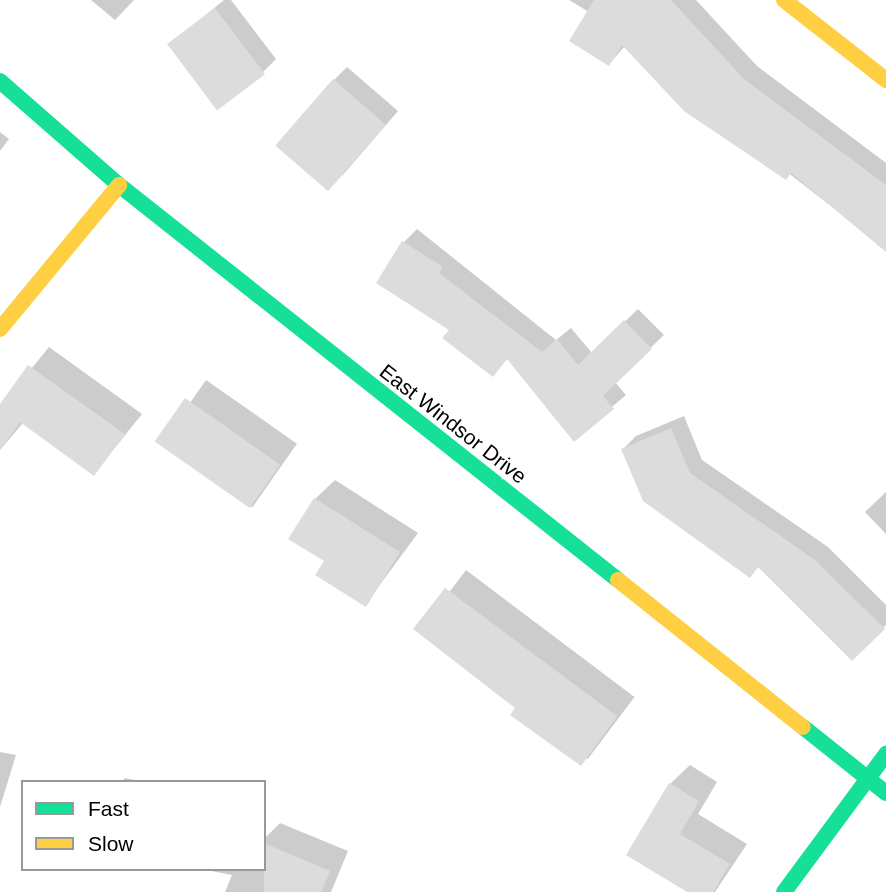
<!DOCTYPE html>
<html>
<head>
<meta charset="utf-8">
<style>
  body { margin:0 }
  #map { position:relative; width:886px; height:892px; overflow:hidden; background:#fff; font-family:Helvetica,sans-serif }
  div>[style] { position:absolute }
  .shadow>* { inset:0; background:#0003; transform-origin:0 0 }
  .building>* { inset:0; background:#dcdcdc; transform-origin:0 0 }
  .fast>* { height:16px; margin:-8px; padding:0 8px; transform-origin:8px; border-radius:8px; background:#16e098 }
  .slow>* { height:16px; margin:-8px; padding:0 8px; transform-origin:8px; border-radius:8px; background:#ffcf43 }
  span { translate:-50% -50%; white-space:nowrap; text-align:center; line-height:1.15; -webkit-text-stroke:5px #fff; paint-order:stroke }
  .street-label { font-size:21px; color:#000 }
  .legend { position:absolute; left:21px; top:780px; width:245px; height:91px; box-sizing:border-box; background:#fff; border:2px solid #999; margin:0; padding:9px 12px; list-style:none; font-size:21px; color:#000 }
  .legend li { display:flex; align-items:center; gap:14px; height:35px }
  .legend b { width:35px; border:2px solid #999 }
</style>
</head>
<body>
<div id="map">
  <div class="shadow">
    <i style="clip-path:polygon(91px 0,134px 0,115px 20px)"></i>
    <i style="clip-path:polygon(224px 0,231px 0,276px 59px,263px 72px,170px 44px)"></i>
    <i style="clip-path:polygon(569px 0,696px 0,757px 66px,886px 163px,886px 249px,625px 46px,609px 64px,589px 12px)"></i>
    <i style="clip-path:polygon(347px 67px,398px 111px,342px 176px,334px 80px)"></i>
    <i style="clip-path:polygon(0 132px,9px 139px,0 151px)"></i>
    <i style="clip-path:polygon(417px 229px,556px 340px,571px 328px,592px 353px,638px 309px,664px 335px,615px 382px,626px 395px,574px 439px,508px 358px,492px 374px,451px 329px,404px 242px)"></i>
    <i style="clip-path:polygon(49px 347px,142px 414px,94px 474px,23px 423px,0 450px,0 407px)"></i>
    <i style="left:206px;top:380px;width:111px;height:78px;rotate:35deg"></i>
    <i style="clip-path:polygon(684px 416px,702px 460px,828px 547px,886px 605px,886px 625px,852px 659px,759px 566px,750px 576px,623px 449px,636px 436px)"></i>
    <i style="clip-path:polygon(335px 480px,418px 533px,365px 605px,326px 560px,315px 499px)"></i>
    <i style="clip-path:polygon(886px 492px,886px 534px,865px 512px)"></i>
    <i style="left:466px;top:570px;width:211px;height:78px;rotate:37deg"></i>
    <i style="clip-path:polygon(0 752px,16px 755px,0 807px)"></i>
    <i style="clip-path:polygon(690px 765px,717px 782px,698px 814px,747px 844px,715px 892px,691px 892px,670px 784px)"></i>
    <i style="clip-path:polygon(125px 778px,145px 782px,121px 782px)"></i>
    <i style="clip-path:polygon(280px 823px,348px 851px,331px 892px,225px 892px,232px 875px,201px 869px,264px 869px,264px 839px)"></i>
  </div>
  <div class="building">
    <i style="clip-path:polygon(594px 0,671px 0,744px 79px,886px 185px,886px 252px,791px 173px,786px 180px,684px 111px,622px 45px,609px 66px,569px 41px)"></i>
    <i style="left:215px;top:8px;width:83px;height:60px;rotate:53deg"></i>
    <i style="left:333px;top:79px;width:70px;height:88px;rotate:41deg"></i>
    <i style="clip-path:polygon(402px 241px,443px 267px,439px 273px,542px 352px,557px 339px,578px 365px,624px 320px,652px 349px,603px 396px,614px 409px,574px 442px,507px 359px,493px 377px,442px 338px,449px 330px,376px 283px)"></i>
    <i style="clip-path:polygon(28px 365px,125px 434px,94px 476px,20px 422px,0 450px,0 404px)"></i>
    <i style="left:185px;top:398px;width:116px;height:53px;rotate:35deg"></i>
    <i style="clip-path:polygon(671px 428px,690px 473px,815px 560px,885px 629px,852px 661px,758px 567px,750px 578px,643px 501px,621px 449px)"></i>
    <i style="clip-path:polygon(314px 498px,400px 552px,366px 607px,315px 575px,324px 561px,288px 539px)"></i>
    <i style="clip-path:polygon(445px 588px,617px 716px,581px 766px,510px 715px,515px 708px,413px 629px)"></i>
    <i style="clip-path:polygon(669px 783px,699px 801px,680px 834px,730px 864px,713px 892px,687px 892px,626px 855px)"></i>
    <i style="clip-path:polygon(264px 843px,330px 871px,321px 892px,264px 892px)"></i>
  </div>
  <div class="fast">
    <i style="left:0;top:81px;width:158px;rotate:41.2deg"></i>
    <i style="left:119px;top:185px;width:636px;rotate:38.36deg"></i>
    <i style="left:803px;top:727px;width:106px;rotate:38.5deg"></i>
    <i style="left:784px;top:892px;width:172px;rotate:-53.5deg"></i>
  </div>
  <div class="slow">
    <i style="left:784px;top:0;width:130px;rotate:38.1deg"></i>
    <i style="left:0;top:329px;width:187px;rotate:-50.4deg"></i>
    <i style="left:618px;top:580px;width:236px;rotate:38.5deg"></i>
  </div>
  <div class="street-label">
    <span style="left:453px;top:424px;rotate:38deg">East Windsor Drive</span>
  </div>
  <ul class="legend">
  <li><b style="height:9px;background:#16e098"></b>Fast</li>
  <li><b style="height:9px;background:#ffcf43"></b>Slow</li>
  </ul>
</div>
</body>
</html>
